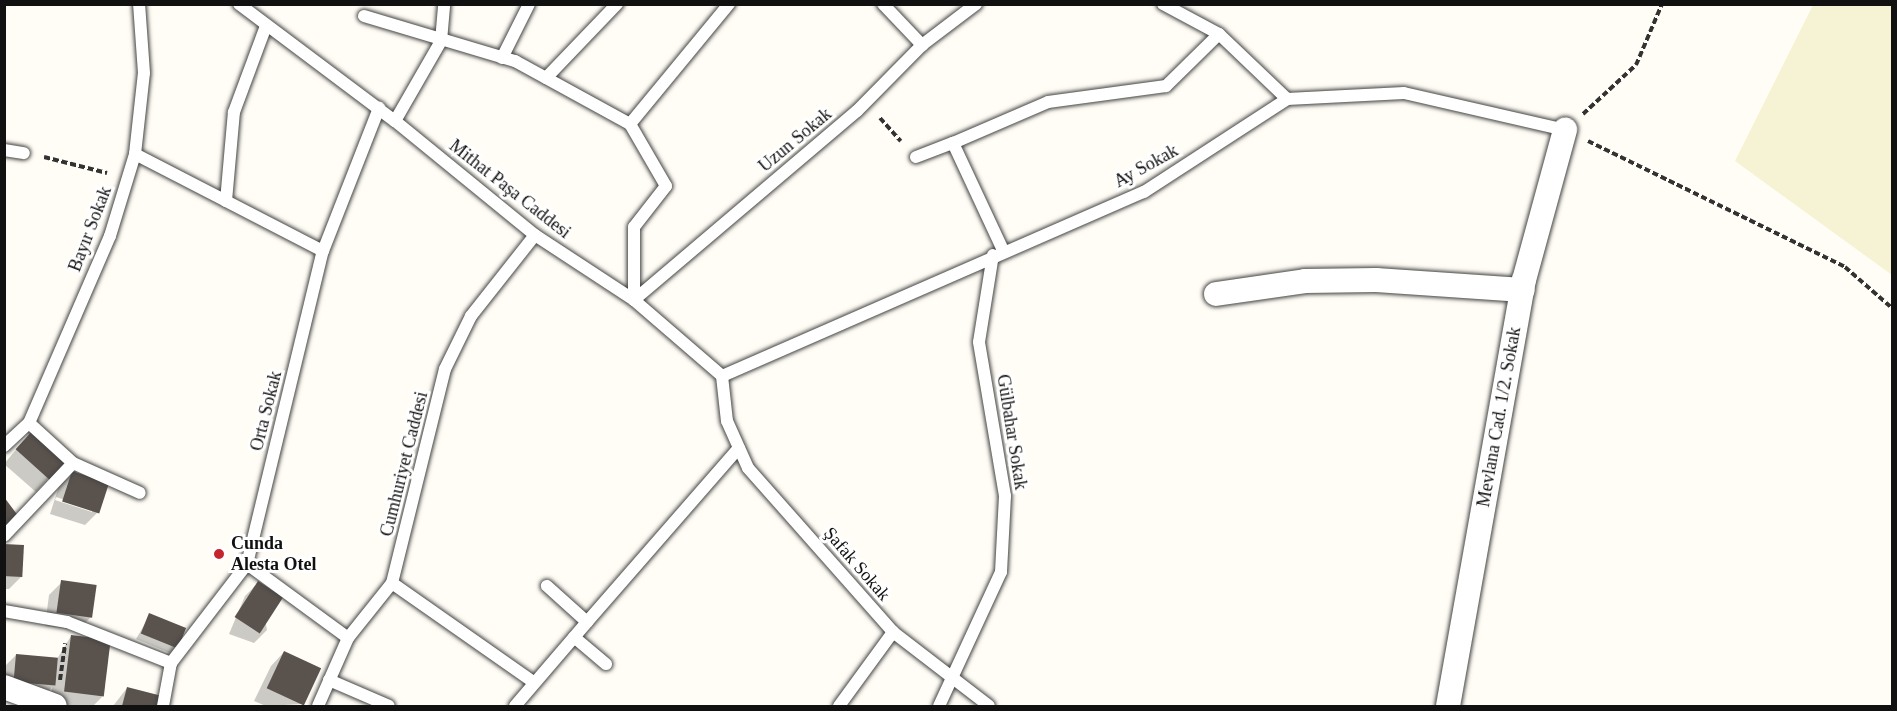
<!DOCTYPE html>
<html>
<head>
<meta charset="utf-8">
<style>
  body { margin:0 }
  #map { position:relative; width:1897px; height:711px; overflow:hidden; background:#fffdf5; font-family:"Times New Roman",serif }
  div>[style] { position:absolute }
  .farmland>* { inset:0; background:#f6f3d4 }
  .shadow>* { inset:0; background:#0003 }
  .building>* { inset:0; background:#5a524d; transform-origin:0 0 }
  .path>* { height:4px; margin-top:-2px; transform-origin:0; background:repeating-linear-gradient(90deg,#333 0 6px,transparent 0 9px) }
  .roads { filter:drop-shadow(0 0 2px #444) drop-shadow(0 0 2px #444) }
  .lane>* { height:12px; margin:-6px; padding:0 6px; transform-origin:6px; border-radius:6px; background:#fff }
  .street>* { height:24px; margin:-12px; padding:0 12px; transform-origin:12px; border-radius:12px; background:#fff }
  .dots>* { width:16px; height:16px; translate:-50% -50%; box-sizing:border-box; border:3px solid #fff; border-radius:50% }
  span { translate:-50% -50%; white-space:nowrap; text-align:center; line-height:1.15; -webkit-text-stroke:6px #fff; paint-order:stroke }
  .street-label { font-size:18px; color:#111 }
  .poi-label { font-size:18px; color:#111; font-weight:700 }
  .left { translate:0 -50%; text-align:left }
  .frame { position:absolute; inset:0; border:6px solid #111; pointer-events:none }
</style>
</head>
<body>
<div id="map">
  <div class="farmland">
    <i style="clip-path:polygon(1813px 5px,1892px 5px,1892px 275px,1735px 161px)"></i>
  </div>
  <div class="shadow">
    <i style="clip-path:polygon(20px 445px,64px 461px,36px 492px,4px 464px)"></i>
    <i style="clip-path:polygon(evenodd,72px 473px,98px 512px,85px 525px,50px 514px,59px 486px,72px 473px,56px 497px,92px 509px,92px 512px,55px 500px,56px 497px)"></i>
    <i style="clip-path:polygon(4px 545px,22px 576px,9px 589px,4px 589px)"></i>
    <i style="clip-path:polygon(62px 582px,91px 617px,78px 630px,45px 626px,49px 595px)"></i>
    <i style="clip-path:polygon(258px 583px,267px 630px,254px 643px,229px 634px,245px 596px)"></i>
    <i style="clip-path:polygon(150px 615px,177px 647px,170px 653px,136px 639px)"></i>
    <i style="clip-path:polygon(71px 636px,102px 697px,93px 706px,50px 704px,52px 687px,41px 699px,4px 695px,4px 667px,16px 655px,57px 659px)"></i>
    <i style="clip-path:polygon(284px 652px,303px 704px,266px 706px,254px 701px,271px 666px)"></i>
    <i style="clip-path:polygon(127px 688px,160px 697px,157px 706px,113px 706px)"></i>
  </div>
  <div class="building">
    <i style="left:33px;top:430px;width:46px;height:26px;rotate:42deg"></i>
    <i style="left:72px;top:471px;width:39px;height:32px;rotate:18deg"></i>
    <i style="clip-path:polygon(4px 497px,19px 517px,4px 528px)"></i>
    <i style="left:4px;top:544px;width:20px;height:32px;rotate:3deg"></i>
    <i style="left:61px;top:580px;width:36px;height:33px;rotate:8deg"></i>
    <i style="left:258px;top:581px;width:30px;height:43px;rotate:33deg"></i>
    <i style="left:149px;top:613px;width:40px;height:22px;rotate:22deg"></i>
    <i style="left:71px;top:635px;width:40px;height:57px;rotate:7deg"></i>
    <i style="left:284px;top:651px;width:41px;height:41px;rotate:25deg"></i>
    <i style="left:16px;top:654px;width:42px;height:28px;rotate:5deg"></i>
    <i style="clip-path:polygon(127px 687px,162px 696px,159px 706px,122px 706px)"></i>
  </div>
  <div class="path">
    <i style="left:1583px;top:114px;width:72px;rotate:-42.8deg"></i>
    <i style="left:1636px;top:65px;width:66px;rotate:-66.9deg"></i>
    <i style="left:880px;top:118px;width:31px;rotate:48deg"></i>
    <i style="left:1588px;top:141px;width:286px;rotate:26.1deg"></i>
    <i style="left:1845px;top:267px;width:62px;rotate:41.1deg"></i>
    <i style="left:44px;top:157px;width:65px;rotate:14.3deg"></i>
    <i style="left:60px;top:680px;width:37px;rotate:-82deg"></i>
  </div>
  <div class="roads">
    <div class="lane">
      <i style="left:239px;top:4px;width:195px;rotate:36.9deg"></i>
      <i style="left:395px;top:121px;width:181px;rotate:39.2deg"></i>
      <i style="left:535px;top:235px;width:118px;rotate:33.3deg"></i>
      <i style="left:634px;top:300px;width:116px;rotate:40.8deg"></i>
      <i style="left:722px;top:376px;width:45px;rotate:83.7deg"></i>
      <i style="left:727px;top:421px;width:51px;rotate:65.9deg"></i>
      <i style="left:748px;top:468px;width:219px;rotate:48.5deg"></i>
      <i style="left:893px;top:632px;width:121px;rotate:37.6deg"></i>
      <i style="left:883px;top:4px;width:57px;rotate:46.4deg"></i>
      <i style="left:1163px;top:4px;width:64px;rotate:28.2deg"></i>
      <i style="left:1219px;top:34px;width:94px;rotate:43.7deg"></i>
      <i style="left:364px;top:16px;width:158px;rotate:16.6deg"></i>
      <i style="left:515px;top:61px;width:131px;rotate:28.7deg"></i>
      <i style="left:502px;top:58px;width:60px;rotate:-63.4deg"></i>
      <i style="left:546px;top:78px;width:103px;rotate:-46.2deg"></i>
      <i style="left:395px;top:121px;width:92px;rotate:-60.1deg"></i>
      <i style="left:441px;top:41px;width:37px;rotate:-85deg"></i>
      <i style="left:953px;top:143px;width:103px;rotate:-23.3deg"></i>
      <i style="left:1048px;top:102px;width:119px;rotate:-7.7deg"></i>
      <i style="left:1166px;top:86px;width:74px;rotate:-44.5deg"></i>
      <i style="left:4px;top:150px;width:20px;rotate:9deg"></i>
      <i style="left:135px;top:154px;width:102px;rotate:27.3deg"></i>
      <i style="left:226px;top:201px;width:89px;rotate:-84.9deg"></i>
      <i style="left:234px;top:112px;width:92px;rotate:-69.6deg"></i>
      <i style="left:916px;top:157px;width:40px;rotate:-21deg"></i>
      <i style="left:953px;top:143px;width:118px;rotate:65deg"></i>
      <i style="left:226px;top:201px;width:109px;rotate:27.3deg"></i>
      <i style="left:634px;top:300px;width:292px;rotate:-40.3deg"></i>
      <i style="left:857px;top:111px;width:93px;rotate:-45.4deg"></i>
      <i style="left:922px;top:45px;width:68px;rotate:-37.2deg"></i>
      <i style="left:634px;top:300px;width:73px;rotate:-90deg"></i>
      <i style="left:634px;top:227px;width:52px;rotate:-52deg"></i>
      <i style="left:666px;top:186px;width:72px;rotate:-120.1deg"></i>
      <i style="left:630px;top:124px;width:156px;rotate:-50.5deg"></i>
      <i style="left:722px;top:376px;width:460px;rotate:-23.6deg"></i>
      <i style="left:1144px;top:192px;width:171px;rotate:-33deg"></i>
      <i style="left:1287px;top:99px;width:117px;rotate:-2.9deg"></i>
      <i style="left:1404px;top:93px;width:165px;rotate:12.9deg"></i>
      <i style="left:4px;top:446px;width:34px;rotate:-43deg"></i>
      <i style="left:29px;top:423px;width:204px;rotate:-66.6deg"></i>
      <i style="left:110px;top:236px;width:86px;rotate:-73deg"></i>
      <i style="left:135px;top:154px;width:81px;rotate:-83.7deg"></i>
      <i style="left:144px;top:73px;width:69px;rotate:-94.1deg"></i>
      <i style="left:73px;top:463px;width:73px;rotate:24.1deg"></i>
      <i style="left:4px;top:536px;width:100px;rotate:-46.6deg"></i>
      <i style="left:73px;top:463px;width:59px;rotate:-137.7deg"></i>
      <i style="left:247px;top:564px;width:125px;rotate:36.2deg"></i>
      <i style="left:392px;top:583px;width:171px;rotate:35deg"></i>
      <i style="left:4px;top:611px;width:64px;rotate:9.9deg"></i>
      <i style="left:67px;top:622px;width:112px;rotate:21.5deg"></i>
      <i style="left:587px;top:622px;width:231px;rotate:-48.9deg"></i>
      <i style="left:574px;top:637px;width:42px;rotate:40.2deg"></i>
      <i style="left:329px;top:680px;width:65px;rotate:23.4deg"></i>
      <i style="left:163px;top:706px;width:44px;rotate:-79.5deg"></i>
      <i style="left:171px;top:663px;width:125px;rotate:-52.5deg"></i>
      <i style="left:247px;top:564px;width:322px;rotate:-76.4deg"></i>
      <i style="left:323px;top:251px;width:154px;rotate:-68.6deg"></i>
      <i style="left:318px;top:706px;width:74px;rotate:-66.2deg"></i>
      <i style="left:348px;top:638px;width:70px;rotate:-51.3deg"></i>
      <i style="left:392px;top:583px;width:220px;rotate:-76.1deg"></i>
      <i style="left:445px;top:369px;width:59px;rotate:-63.9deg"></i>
      <i style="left:471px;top:316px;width:103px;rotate:-51.7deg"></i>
      <i style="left:515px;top:706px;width:111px;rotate:-49.4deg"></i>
      <i style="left:587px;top:622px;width:54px;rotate:-138deg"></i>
      <i style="left:839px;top:706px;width:92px;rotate:-53.9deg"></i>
      <i style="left:939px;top:706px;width:148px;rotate:-65.2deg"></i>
      <i style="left:1001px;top:572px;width:76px;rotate:-87deg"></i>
      <i style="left:1005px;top:496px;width:156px;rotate:-99.6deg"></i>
      <i style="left:979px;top:342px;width:88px;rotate:-80.9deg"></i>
    </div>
    <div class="street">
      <i style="left:1216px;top:294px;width:90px;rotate:-8.3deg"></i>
      <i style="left:1305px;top:281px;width:71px;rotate:-0.8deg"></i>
      <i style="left:1376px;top:280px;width:147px;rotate:3.9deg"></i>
      <i style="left:4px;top:687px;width:54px;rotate:20.4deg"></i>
      <i style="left:1448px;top:706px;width:433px;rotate:-79.9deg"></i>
      <i style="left:1524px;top:280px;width:156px;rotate:-74.7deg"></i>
    </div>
  </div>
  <div class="dots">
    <i style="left:219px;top:554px;background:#c4262e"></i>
  </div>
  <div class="street-label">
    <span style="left:795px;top:140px;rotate:-40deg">Uzun Sokak</span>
    <span style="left:1146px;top:166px;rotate:-29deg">Ay Sokak</span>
    <span style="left:510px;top:189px;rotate:38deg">Mithat Paşa Caddesi</span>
    <span style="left:90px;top:229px;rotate:-69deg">Bayır Sokak</span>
    <span style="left:266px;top:411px;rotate:-76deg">Orta Sokak</span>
    <span style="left:1499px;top:417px;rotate:-80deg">Mevlana Cad. 1/2. Sokak</span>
    <span style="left:1012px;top:432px;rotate:81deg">Gülbahar Sokak</span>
    <span style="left:404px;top:464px;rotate:-76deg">Cumhuriyet Caddesi</span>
    <span style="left:857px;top:564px;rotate:49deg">Şafak Sokak</span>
  </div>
  <div class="poi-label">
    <span class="left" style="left:231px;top:554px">Cunda<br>Alesta Otel</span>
  </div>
  <div class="frame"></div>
</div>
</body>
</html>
